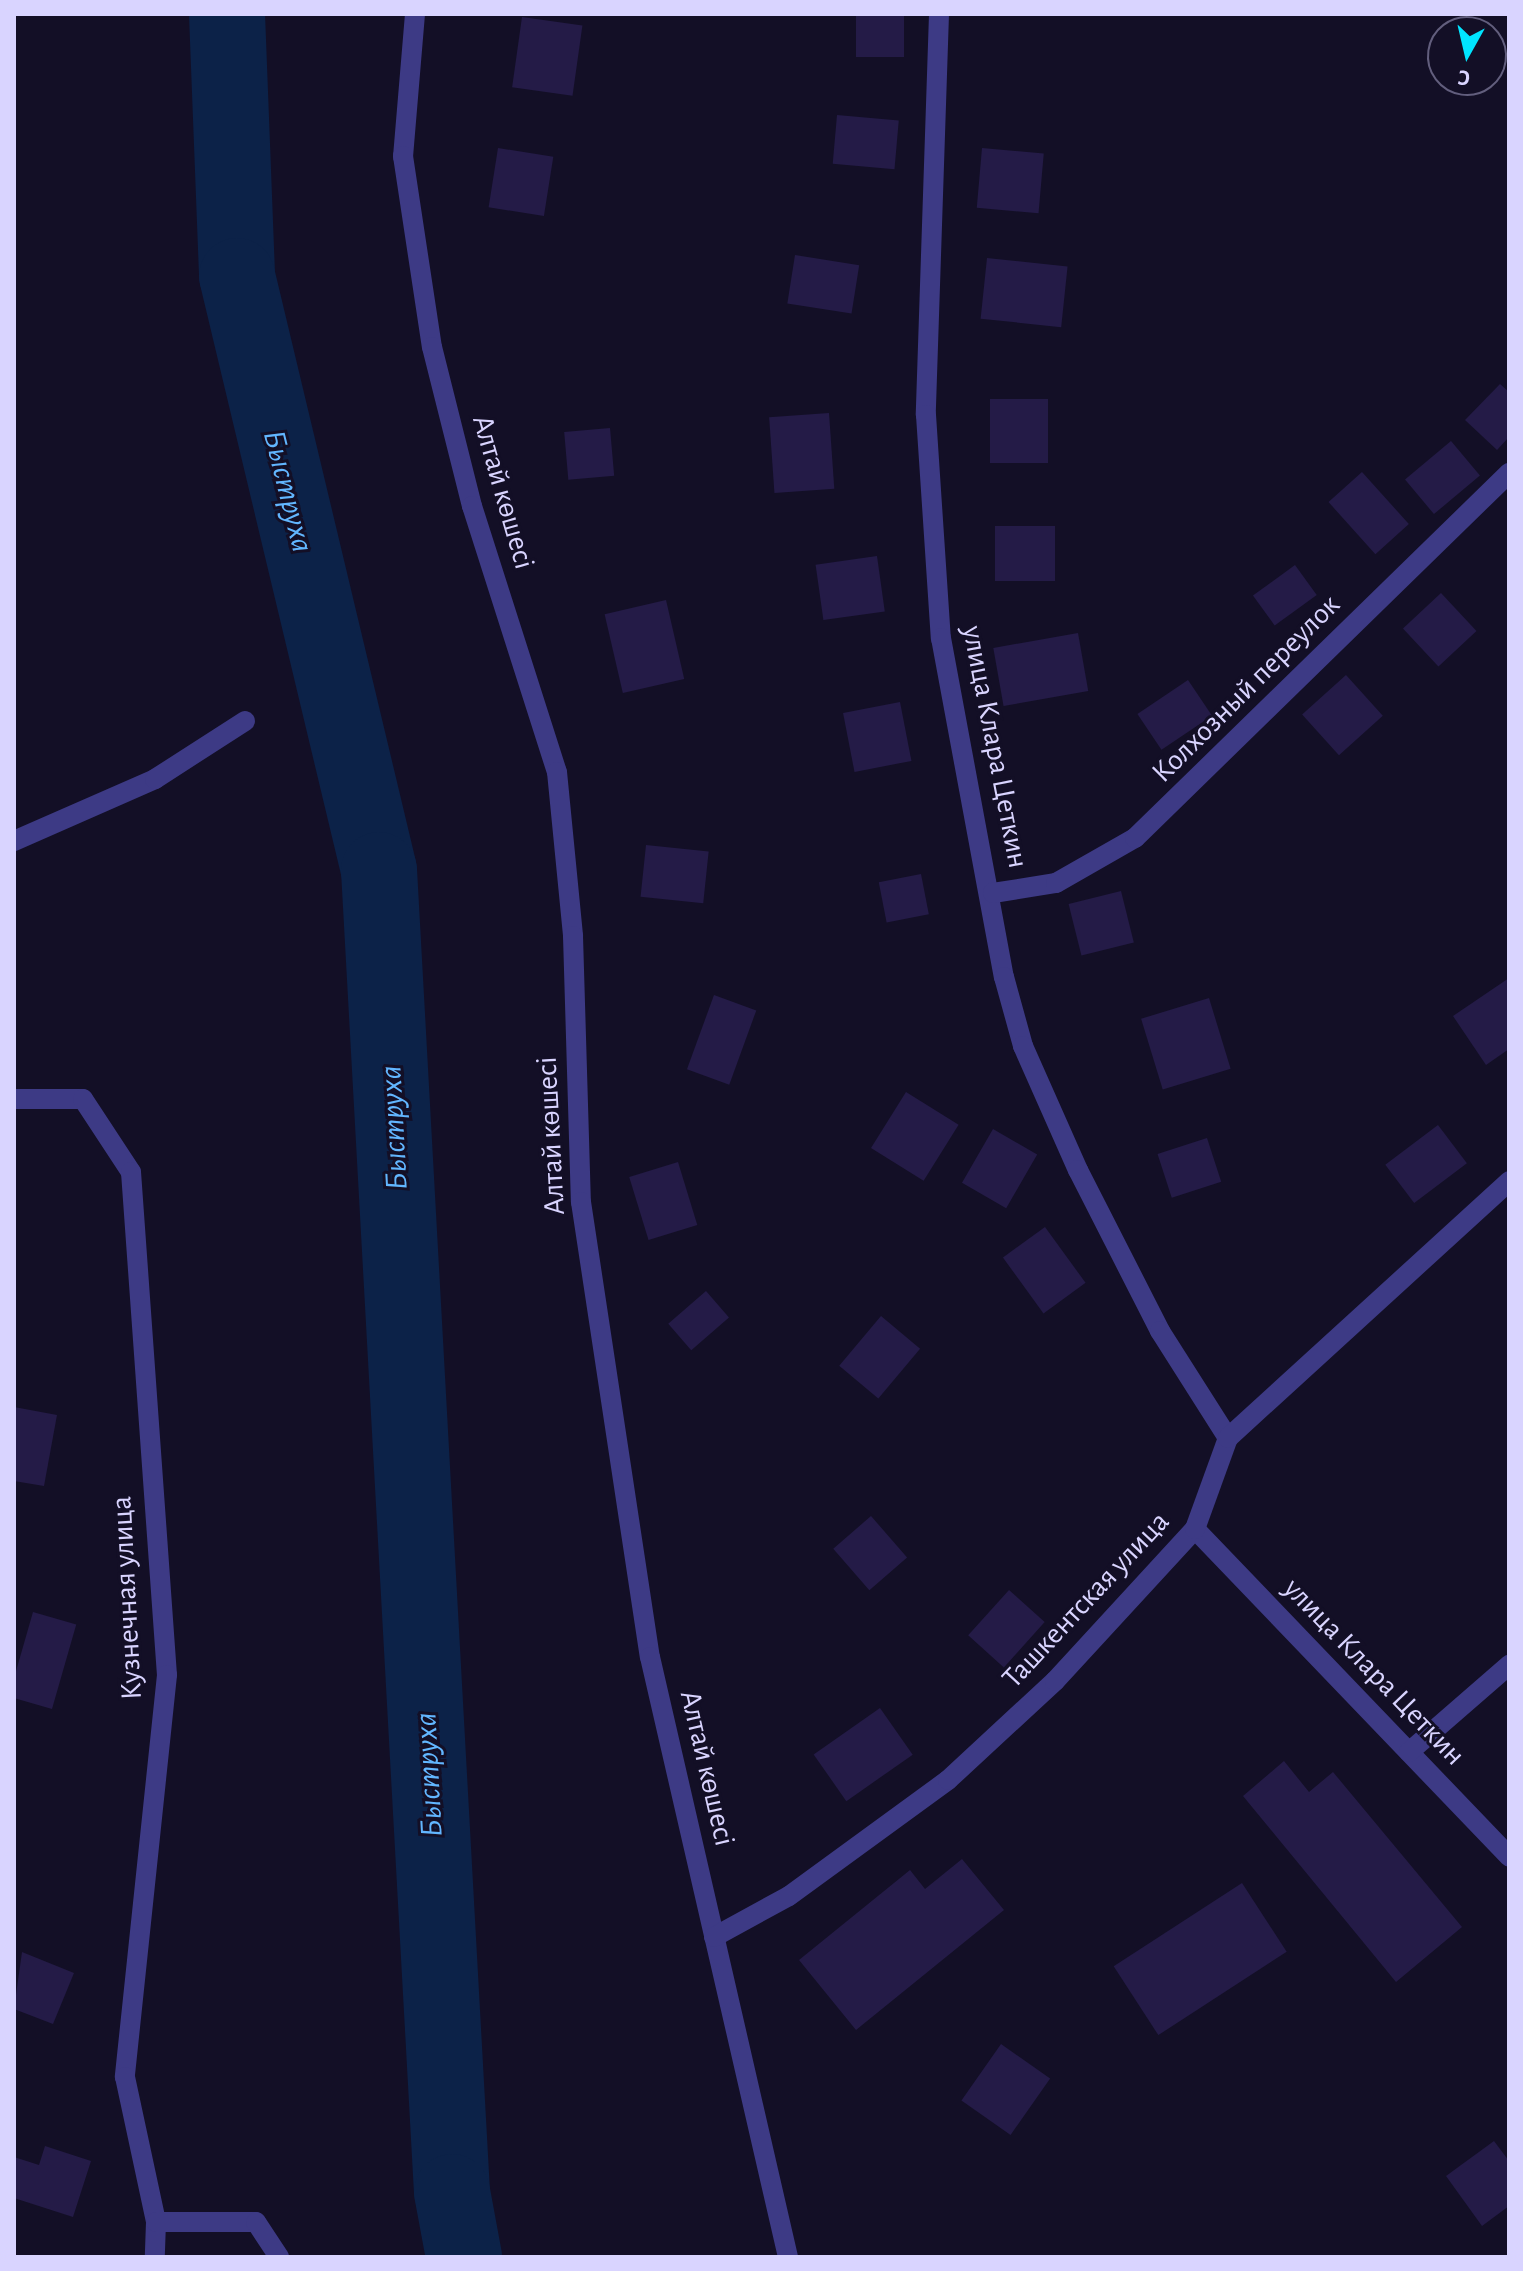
<!DOCTYPE html>
<html>
<head>
<meta charset="utf-8">
<style>
  body { margin:0 }
  #map { position:relative; width:1523px; height:2271px; overflow:hidden; background:#130f26; font-family:"Alegreya Sans",sans-serif }
  div>[style] { position:absolute }
  .river>* { height:76px; margin:-38px; padding:0 38px; transform-origin:38px; border-radius:38px; background:#0c2248 }
  .building>* { inset:0; background:#241b47; transform-origin:0 0 }
  .minor>* { height:20px; margin:-10px; padding:0 10px; transform-origin:10px; border-radius:10px; background:#3d3a85 }
  span { translate:-50% -50%; white-space:nowrap; text-align:center; line-height:1.15; -webkit-text-stroke:6px #130f26; paint-order:stroke }
  .street-label { font-size:30px; color:#d9d4ff }
  .water-label { font-size:32px; color:#62b6ff; font-style:italic }
  .frame { position:absolute; inset:0; border:16px solid #d9d4ff; pointer-events:none }
  .north { position:absolute; left:1427px; top:16px; width:80px; height:80px; box-sizing:border-box; background:#130f26; border:2px solid #625e7d; border-radius:50%; rotate:188deg; font-size:22px; font-weight:700; line-height:32px; text-align:center; color:#d9d4ff }
  .north::after { content:''; display:block; margin:auto; width:28px; height:36px; background:#00e5ff; clip-path:polygon(50% 0,100% 100%,50% 72%,0 100%) }
</style>
</head>
<body>
<div id="map">
  <div class="river">
    <i style="left:227px;top:14px;width:262px;rotate:87.8deg"></i>
    <i style="left:237px;top:276px;width:611px;rotate:76.56deg"></i>
    <i style="left:379px;top:870px;width:1324px;rotate:86.84deg"></i>
    <i style="left:452px;top:2192px;width:66px;rotate:79.5deg"></i>
  </div>
  <div class="building">
    <i style="left:856px;top:14px;width:48px;height:43px"></i>
    <i style="left:522px;top:17px;width:61px;height:71px;rotate:8deg"></i>
    <i style="left:837px;top:115px;width:62px;height:49px;rotate:5deg"></i>
    <i style="left:498px;top:148px;width:56px;height:60px;rotate:9deg"></i>
    <i style="left:982px;top:148px;width:62px;height:60px;rotate:5deg"></i>
    <i style="left:795px;top:255px;width:65px;height:49px;rotate:9deg"></i>
    <i style="left:987px;top:258px;width:81px;height:61px;rotate:6deg"></i>
    <i style="clip-path:polygon(1500px 384px,1509px 392px,1509px 437px,1497px 450px,1465px 420px)"></i>
    <i style="left:990px;top:399px;width:58px;height:64px"></i>
    <i style="left:829px;top:413px;width:76px;height:60px;rotate:86deg"></i>
    <i style="left:610px;top:428px;width:48px;height:46px;rotate:85deg"></i>
    <i style="left:1451px;top:441px;width:45px;height:60px;rotate:50deg"></i>
    <i style="left:1362px;top:472px;width:70px;height:45px;rotate:48deg"></i>
    <i style="left:995px;top:526px;width:60px;height:55px"></i>
    <i style="left:877px;top:556px;width:56px;height:62px;rotate:82deg"></i>
    <i style="left:1295px;top:565px;width:37px;height:52px;rotate:54deg"></i>
    <i style="left:1441px;top:593px;width:52px;height:52px;rotate:47deg"></i>
    <i style="left:666px;top:600px;width:81px;height:63px;rotate:77deg"></i>
    <i style="left:1078px;top:633px;width:59px;height:86px;rotate:80deg"></i>
    <i style="left:1346px;top:675px;width:55px;height:59px;rotate:48deg"></i>
    <i style="left:1188px;top:680px;width:43px;height:61px;rotate:56deg"></i>
    <i style="left:900px;top:702px;width:60px;height:58px;rotate:79deg"></i>
    <i style="left:646px;top:845px;width:63px;height:52px;rotate:6deg"></i>
    <i style="left:921px;top:874px;width:41px;height:43px;rotate:79deg"></i>
    <i style="left:1121px;top:891px;width:53px;height:54px;rotate:76deg"></i>
    <i style="clip-path:polygon(1509px 978px,1509px 1049px,1486px 1065px,1453px 1016px)"></i>
    <i style="left:714px;top:995px;width:45px;height:79px;rotate:20deg"></i>
    <i style="left:1209px;top:998px;width:74px;height:71px;rotate:73deg"></i>
    <i style="left:906px;top:1092px;width:62px;height:66px;rotate:32deg"></i>
    <i style="left:1438px;top:1125px;width:48px;height:66px;rotate:53deg"></i>
    <i style="left:993px;top:1129px;width:51px;height:62px;rotate:30deg"></i>
    <i style="left:1207px;top:1138px;width:46px;height:52px;rotate:72deg"></i>
    <i style="left:678px;top:1162px;width:66px;height:51px;rotate:73deg"></i>
    <i style="left:1045px;top:1227px;width:69px;height:52px;rotate:54deg"></i>
    <i style="left:706px;top:1291px;width:35px;height:50px;rotate:49deg"></i>
    <i style="left:881px;top:1316px;width:51px;height:65px;rotate:40deg"></i>
    <i style="clip-path:polygon(14px 1407px,57px 1415px,44px 1486px,14px 1481px)"></i>
    <i style="left:871px;top:1516px;width:55px;height:50px;rotate:49deg"></i>
    <i style="left:1009px;top:1590px;width:48px;height:61px;rotate:42deg"></i>
    <i style="left:33px;top:1612px;width:45px;height:88px;rotate:16deg"></i>
    <i style="left:880px;top:1708px;width:57px;height:81px;rotate:55deg"></i>
    <i style="clip-path:polygon(1284px 1761px,1309px 1792px,1333px 1772px,1462px 1927px,1396px 1982px,1243px 1796px)"></i>
    <i style="clip-path:polygon(962px 1859px,1004px 1910px,856px 2030px,799px 1960px,910px 1870px,925px 1889px)"></i>
    <i style="left:1242px;top:1883px;width:82px;height:153px;rotate:57deg"></i>
    <i style="clip-path:polygon(22px 1952px,74px 1973px,53px 2024px,14px 2009px)"></i>
    <i style="left:1001px;top:2044px;width:60px;height:69px;rotate:35deg"></i>
    <i style="clip-path:polygon(1494px 2141px,1509px 2161px,1509px 2206px,1482px 2226px,1446px 2176px)"></i>
    <i style="clip-path:polygon(45px 2146px,91px 2161px,73px 2217px,14px 2198px,14px 2157px,39px 2165px)"></i>
  </div>
  <div class="minor">
    <i style="left:415px;top:14px;width:143px;rotate:94.8deg"></i>
    <i style="left:403px;top:156px;width:193px;rotate:81.4deg"></i>
    <i style="left:432px;top:347px;width:164px;rotate:75.9deg"></i>
    <i style="left:472px;top:506px;width:279px;rotate:72.3deg"></i>
    <i style="left:557px;top:772px;width:165px;rotate:84.4deg"></i>
    <i style="left:573px;top:936px;width:266px;rotate:88.3deg"></i>
    <i style="left:581px;top:1202px;width:460px;rotate:81.4deg"></i>
    <i style="left:650px;top:1657px;width:616px;rotate:77.05deg"></i>
    <i style="left:939px;top:14px;width:401px;rotate:91.9deg"></i>
    <i style="left:926px;top:415px;width:224px;rotate:86.2deg"></i>
    <i style="left:941px;top:638px;width:345px;rotate:79.5deg"></i>
    <i style="left:1004px;top:977px;width:72px;rotate:74.6deg"></i>
    <i style="left:1023px;top:1046px;width:136px;rotate:66.1deg"></i>
    <i style="left:1078px;top:1170px;width:181px;rotate:63deg"></i>
    <i style="left:1160px;top:1331px;width:127px;rotate:57.6deg"></i>
    <i style="left:14px;top:841px;width:154px;rotate:-23.7deg"></i>
    <i style="left:155px;top:779px;width:107px;rotate:-32.8deg"></i>
    <i style="left:993px;top:893px;width:64px;rotate:-9deg"></i>
    <i style="left:1056px;top:883px;width:91px;rotate:-29.7deg"></i>
    <i style="left:1135px;top:838px;width:523px;rotate:-44.3deg"></i>
    <i style="left:14px;top:1099px;width:69px"></i>
    <i style="left:83px;top:1099px;width:87px;rotate:56.7deg"></i>
    <i style="left:131px;top:1172px;width:504px;rotate:85.91deg"></i>
    <i style="left:167px;top:1675px;width:404px;rotate:96deg"></i>
    <i style="left:125px;top:2077px;width:148px;rotate:77.9deg"></i>
    <i style="left:156px;top:2222px;width:35px;rotate:92deg"></i>
    <i style="left:1195px;top:1529px;width:454px;rotate:46.2deg"></i>
    <i style="left:1409px;top:1752px;width:133px;rotate:-41deg"></i>
    <i style="left:714px;top:1937px;width:85px;rotate:-28.7deg"></i>
    <i style="left:789px;top:1896px;width:197px;rotate:-36.1deg"></i>
    <i style="left:948px;top:1780px;width:146px;rotate:-42.8deg"></i>
    <i style="left:1055px;top:1681px;width:207px;rotate:-47.4deg"></i>
    <i style="left:1195px;top:1529px;width:97px;rotate:-70.1deg"></i>
    <i style="left:1228px;top:1438px;width:381px;rotate:-42.4deg"></i>
    <i style="left:156px;top:2222px;width:100px"></i>
    <i style="left:256px;top:2222px;width:42px;rotate:56.7deg"></i>
  </div>
  <div class="street-label">
    <span style="left:503px;top:492px;rotate:74deg">Алтай көшесі</span>
    <span style="left:1246px;top:689px;rotate:-45deg">Колхозный переулок</span>
    <span style="left:995px;top:747px;rotate:79deg">улица Клара Цеткин</span>
    <span style="left:551px;top:1136px;rotate:-93deg">Алтай көшесі</span>
    <span style="left:127px;top:1598px;rotate:-93deg">Кузнечная улица</span>
    <span style="left:1086px;top:1600px;rotate:-47deg">Ташкентская улица</span>
    <span style="left:1374px;top:1672px;rotate:46deg">улица Клара Цеткин</span>
    <span style="left:707px;top:1768px;rotate:77deg">Алтай көшесі</span>
  </div>
  <div class="water-label">
    <span style="left:288px;top:491px;rotate:76deg">Быструха</span>
    <span style="left:394px;top:1128px;rotate:-93deg">Быструха</span>
    <span style="left:429px;top:1775px;rotate:-93deg">Быструха</span>
  </div>
  <div class="frame"></div>
  <div class="north">С</div>
</div>
</body>
</html>
